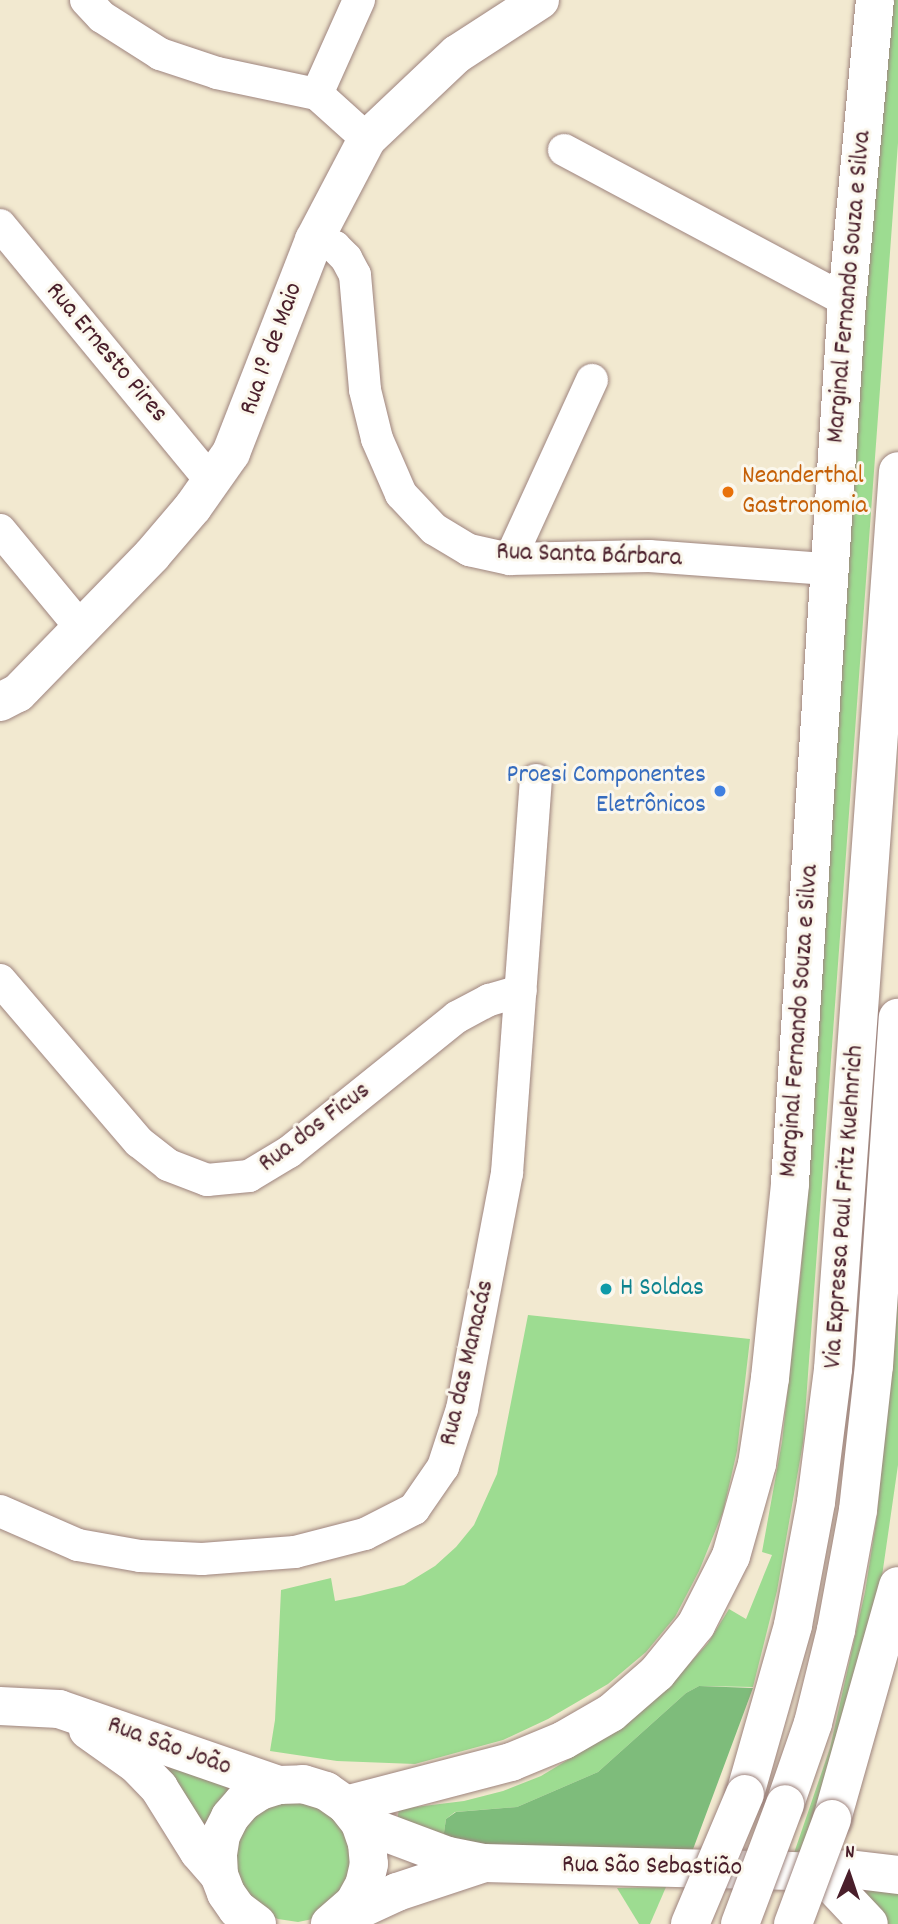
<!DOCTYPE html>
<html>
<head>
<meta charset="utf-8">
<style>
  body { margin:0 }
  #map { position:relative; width:898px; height:1924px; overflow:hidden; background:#f2e9d0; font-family:Dekko,sans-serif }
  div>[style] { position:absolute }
  .green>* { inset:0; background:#9ddc91 }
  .forest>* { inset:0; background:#7ebc7b }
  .roads { filter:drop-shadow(0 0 2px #9e847e) drop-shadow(0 0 2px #9e847e) }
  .minor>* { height:32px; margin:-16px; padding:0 16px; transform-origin:16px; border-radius:16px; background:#fff }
  .tertiary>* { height:38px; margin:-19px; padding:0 19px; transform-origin:19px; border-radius:19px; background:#fff }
  .secondary>* { height:38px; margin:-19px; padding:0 19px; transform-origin:19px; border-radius:19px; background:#fff }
  .primary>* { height:38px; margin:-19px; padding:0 19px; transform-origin:19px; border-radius:19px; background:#fff }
  .bridges { filter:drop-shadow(0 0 2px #9e847e) drop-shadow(0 0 2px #9e847e) }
  .secondary-bridge>* { height:38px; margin:-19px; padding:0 19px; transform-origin:19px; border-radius:19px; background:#fff }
  .primary-bridge>* { height:38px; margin:-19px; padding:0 19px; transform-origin:19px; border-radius:19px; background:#fff }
  .dots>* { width:19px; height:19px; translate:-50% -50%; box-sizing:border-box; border:4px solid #fbf7ec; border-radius:50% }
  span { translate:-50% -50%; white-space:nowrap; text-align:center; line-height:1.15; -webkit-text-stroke:6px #fbf7ec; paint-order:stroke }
  .street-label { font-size:26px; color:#4a1f2b }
  .food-label { font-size:26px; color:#c56008 }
  .left { translate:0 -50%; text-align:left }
  .shop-label { font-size:26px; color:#366cbe }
  .right { translate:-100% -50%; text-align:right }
  .culture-label { font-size:26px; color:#0d838f }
  .north { position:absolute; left:814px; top:1840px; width:70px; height:70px; -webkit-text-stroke:5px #fbf7ec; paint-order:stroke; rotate:2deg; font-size:19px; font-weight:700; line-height:28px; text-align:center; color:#4a1f2b }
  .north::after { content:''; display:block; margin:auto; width:24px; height:32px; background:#4a1f2b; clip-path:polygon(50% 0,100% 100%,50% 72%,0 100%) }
</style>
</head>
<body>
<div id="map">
  <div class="green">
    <i style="clip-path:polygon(891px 0,898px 0,898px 143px,803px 1443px,777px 1591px,753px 1687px,699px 1686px,686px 1693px,598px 1772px,517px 1807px,455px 1812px,446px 1819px,442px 1846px,397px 1821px,399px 1809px,464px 1801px,503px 1791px,541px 1776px,624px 1726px,670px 1685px,708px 1643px,729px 1609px,746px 1619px,772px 1555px,762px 1552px,782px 1442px,801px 1270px,867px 286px)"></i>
    <i style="clip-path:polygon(898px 1294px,898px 1465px,879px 1597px,802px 1859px,793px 1856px,830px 1748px,865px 1592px,877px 1516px)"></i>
    <i style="clip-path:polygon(528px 1315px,750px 1339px,737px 1451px,723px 1512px,699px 1571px,675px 1617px,646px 1652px,608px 1684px,548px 1719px,503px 1740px,415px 1764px,337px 1761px,270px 1751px,275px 1720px,281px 1590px,331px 1578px,335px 1601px,360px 1596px,404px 1585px,435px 1566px,456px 1547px,474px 1525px,497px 1474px)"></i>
    <i style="clip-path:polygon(172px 1760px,241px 1785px,206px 1839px,161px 1774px)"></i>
    <i style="clip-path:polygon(283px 1801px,323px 1806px,352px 1834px,354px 1882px,318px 1918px,298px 1922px,278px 1919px,260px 1911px,237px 1878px,237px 1842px,244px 1828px,255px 1815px)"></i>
    <i style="clip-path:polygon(848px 1881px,898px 1884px,898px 1924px,886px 1924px)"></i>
    <i style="clip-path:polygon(666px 1887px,650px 1924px,639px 1924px,617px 1888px)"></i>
  </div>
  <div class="forest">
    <i style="clip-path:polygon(699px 1686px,753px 1688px,692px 1852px,442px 1846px,446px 1819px,456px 1812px,517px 1807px,598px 1772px,686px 1693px)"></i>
  </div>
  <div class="roads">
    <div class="minor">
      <i style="left:86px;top:0;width:23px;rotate:47deg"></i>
      <i style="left:102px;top:17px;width:69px;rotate:32.5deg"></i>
      <i style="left:160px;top:54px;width:60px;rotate:18.4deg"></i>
      <i style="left:217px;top:73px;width:102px;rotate:11.9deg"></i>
      <i style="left:317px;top:94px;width:67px;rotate:42deg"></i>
      <i style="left:317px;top:94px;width:103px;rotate:-65.9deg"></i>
      <i style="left:564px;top:150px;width:321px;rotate:28.1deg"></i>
      <i style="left:0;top:225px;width:332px;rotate:50.5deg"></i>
      <i style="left:314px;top:240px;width:22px;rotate:18deg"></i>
      <i style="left:335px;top:247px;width:16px;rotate:45deg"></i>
      <i style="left:346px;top:258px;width:19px;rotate:62deg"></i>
      <i style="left:355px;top:275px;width:115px;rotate:85deg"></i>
      <i style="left:365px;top:390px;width:50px;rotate:76.2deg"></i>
      <i style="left:377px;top:439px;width:60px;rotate:66.4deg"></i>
      <i style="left:401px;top:494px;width:48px;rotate:46.7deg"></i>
      <i style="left:434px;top:529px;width:41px;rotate:31deg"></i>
      <i style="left:469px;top:550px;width:42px;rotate:12.4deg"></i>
      <i style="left:510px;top:559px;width:139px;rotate:-1.2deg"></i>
      <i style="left:649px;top:556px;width:179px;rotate:4.2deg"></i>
      <i style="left:0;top:530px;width:129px;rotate:50.4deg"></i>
      <i style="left:510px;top:559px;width:197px;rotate:-65.4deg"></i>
      <i style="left:0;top:980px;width:213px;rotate:49.4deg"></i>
      <i style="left:139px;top:1142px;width:37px;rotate:38deg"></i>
      <i style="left:168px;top:1165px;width:42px;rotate:21deg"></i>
      <i style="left:207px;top:1180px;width:42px;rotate:-5.4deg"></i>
      <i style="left:249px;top:1176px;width:47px;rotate:-31deg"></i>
      <i style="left:289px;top:1152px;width:216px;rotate:-38.8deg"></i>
      <i style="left:457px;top:1017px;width:36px;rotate:-28deg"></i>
      <i style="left:489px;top:1000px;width:33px;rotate:-16deg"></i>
      <i style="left:0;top:1511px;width:85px;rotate:23.6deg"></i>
      <i style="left:78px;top:1545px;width:63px;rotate:10.1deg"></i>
      <i style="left:140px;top:1556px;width:62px;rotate:2.8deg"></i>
      <i style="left:202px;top:1559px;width:93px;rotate:-4.3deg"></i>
      <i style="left:295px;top:1552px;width:72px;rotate:-14.4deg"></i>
      <i style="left:365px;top:1534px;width:55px;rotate:-27deg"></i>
      <i style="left:414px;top:1509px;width:51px;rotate:-55.4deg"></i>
      <i style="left:443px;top:1467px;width:61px;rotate:-71.9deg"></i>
      <i style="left:462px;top:1409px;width:240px;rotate:-79.2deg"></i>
      <i style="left:507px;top:1173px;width:394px;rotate:-85.8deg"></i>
    </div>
    <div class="tertiary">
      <i style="left:0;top:702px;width:20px;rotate:-27deg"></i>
      <i style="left:18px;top:693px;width:192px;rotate:-45.8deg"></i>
      <i style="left:152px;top:555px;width:63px;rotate:-49.5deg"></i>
      <i style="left:193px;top:507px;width:66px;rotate:-54.9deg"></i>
      <i style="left:231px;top:453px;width:229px;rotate:-68.7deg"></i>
      <i style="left:314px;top:240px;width:114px;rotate:-62.3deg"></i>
      <i style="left:367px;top:139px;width:124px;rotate:-43.4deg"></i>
      <i style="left:457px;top:54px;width:99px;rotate:-33deg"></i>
      <i style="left:0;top:1706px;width:59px;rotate:2.9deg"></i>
      <i style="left:59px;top:1709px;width:233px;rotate:19.1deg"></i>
      <i style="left:88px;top:1730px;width:60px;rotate:35.5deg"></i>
      <i style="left:137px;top:1765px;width:32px;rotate:46deg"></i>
      <i style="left:159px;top:1788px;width:75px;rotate:58deg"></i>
      <i style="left:199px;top:1852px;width:30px;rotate:49deg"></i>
      <i style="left:346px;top:1805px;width:171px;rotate:-14.6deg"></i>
      <i style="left:511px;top:1762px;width:57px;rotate:-22.5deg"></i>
      <i style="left:564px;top:1740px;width:54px;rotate:-29.9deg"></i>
      <i style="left:611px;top:1713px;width:61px;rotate:-41deg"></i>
      <i style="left:657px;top:1673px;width:62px;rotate:-50.9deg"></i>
      <i style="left:696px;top:1625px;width:77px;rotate:-63.1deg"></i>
      <i style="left:731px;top:1556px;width:96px;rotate:-74.2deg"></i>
      <i style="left:757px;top:1464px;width:87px;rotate:-81.4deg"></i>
      <i style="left:770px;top:1378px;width:196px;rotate:-84.1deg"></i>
      <i style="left:790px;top:1183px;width:884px;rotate:-86.3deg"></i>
      <i style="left:847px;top:301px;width:302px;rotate:-84.7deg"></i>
      <i style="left:360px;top:1823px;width:94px;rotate:20.6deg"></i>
      <i style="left:448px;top:1856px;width:37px;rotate:11deg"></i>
      <i style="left:484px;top:1863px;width:336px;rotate:1.5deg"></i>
      <i style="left:820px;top:1872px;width:29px;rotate:-6deg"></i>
      <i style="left:849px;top:1869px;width:49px;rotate:7deg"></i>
      <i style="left:820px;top:1872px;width:71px;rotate:46.7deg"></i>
      <i style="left:341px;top:1918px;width:62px;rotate:-24.9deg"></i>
      <i style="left:397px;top:1892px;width:89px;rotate:-18.4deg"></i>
      <i style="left:257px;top:1924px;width:25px;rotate:-143deg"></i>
      <i style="left:237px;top:1909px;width:19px;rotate:-125deg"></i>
      <i style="left:226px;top:1893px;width:19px;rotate:-111deg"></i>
      <i style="left:219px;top:1875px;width:21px;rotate:-93deg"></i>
      <i style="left:218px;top:1854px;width:19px;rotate:-81deg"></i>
      <i style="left:221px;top:1835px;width:20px;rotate:-63deg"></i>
      <i style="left:230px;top:1817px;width:20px;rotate:-49deg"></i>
      <i style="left:243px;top:1802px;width:20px;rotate:-33deg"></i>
      <i style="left:260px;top:1791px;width:20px;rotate:-18deg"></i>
      <i style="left:279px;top:1785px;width:24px;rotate:-2deg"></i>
      <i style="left:303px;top:1784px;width:24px;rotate:17deg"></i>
      <i style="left:326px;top:1791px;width:24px;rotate:35deg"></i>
      <i style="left:346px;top:1805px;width:23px;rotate:52deg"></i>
      <i style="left:360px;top:1823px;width:21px;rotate:71deg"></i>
      <i style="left:367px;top:1843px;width:21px;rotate:85deg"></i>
      <i style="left:369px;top:1864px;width:22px;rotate:103deg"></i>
      <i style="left:364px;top:1885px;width:21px;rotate:119deg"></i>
      <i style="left:354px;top:1903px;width:32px;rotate:139deg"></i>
    </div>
    <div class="secondary">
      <i style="left:832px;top:1819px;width:242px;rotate:-74.2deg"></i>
    </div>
    <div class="primary">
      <i style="left:745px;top:1794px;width:176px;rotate:-74.1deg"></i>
      <i style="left:793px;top:1625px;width:125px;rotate:-79.4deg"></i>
      <i style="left:816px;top:1502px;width:134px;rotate:-82.7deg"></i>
      <i style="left:833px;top:1369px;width:900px;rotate:-85.86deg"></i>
      <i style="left:785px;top:1804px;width:86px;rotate:-70.9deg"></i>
      <i style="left:813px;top:1723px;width:96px;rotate:-76.1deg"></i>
      <i style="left:836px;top:1630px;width:122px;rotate:-79.6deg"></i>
      <i style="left:858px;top:1510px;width:145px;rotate:-83.7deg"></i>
      <i style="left:874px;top:1366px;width:349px;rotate:-86.1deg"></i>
    </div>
  </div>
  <div class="bridges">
    <div class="secondary-bridge">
      <i style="left:793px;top:1924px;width:112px;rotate:-69.6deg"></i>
    </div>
    <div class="primary-bridge">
      <i style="left:690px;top:1924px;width:141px;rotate:-67.1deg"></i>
      <i style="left:740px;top:1924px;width:128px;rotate:-69.4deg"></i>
    </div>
  </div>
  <div class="dots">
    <i style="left:728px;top:492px;background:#e8710a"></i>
    <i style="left:720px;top:791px;background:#3f7fe0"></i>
    <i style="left:606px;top:1289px;background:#0f9aa8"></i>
  </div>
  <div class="street-label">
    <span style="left:850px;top:287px;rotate:-85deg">Marginal Fernando Souza e Silva</span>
    <span style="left:272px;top:349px;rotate:-70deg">Rua 1º de Maio</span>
    <span style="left:106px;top:353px;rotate:50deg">Rua Ernesto Pires</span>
    <span style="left:589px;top:556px;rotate:2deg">Rua Santa Bárbara</span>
    <span style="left:800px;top:1021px;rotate:-86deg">Marginal Fernando Souza e Silva</span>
    <span style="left:315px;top:1128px;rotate:-37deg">Rua dos Ficus</span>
    <span style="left:845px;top:1207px;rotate:-86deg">Via Expressa Paul Fritz Kuehnrich</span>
    <span style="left:468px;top:1363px;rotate:-77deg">Rua das Manacás</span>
    <span style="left:169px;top:1747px;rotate:20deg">Rua São João</span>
    <span style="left:652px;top:1867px;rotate:1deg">Rua São Sebastião</span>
  </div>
  <div class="food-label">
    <span class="left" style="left:742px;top:492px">Neanderthal<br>Gastronomia</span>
  </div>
  <div class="shop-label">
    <span class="right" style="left:706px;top:791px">Proesi Componentes<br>Eletrônicos</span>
  </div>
  <div class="culture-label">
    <span class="left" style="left:620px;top:1289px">H Soldas</span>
  </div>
  <div class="north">N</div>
</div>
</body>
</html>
